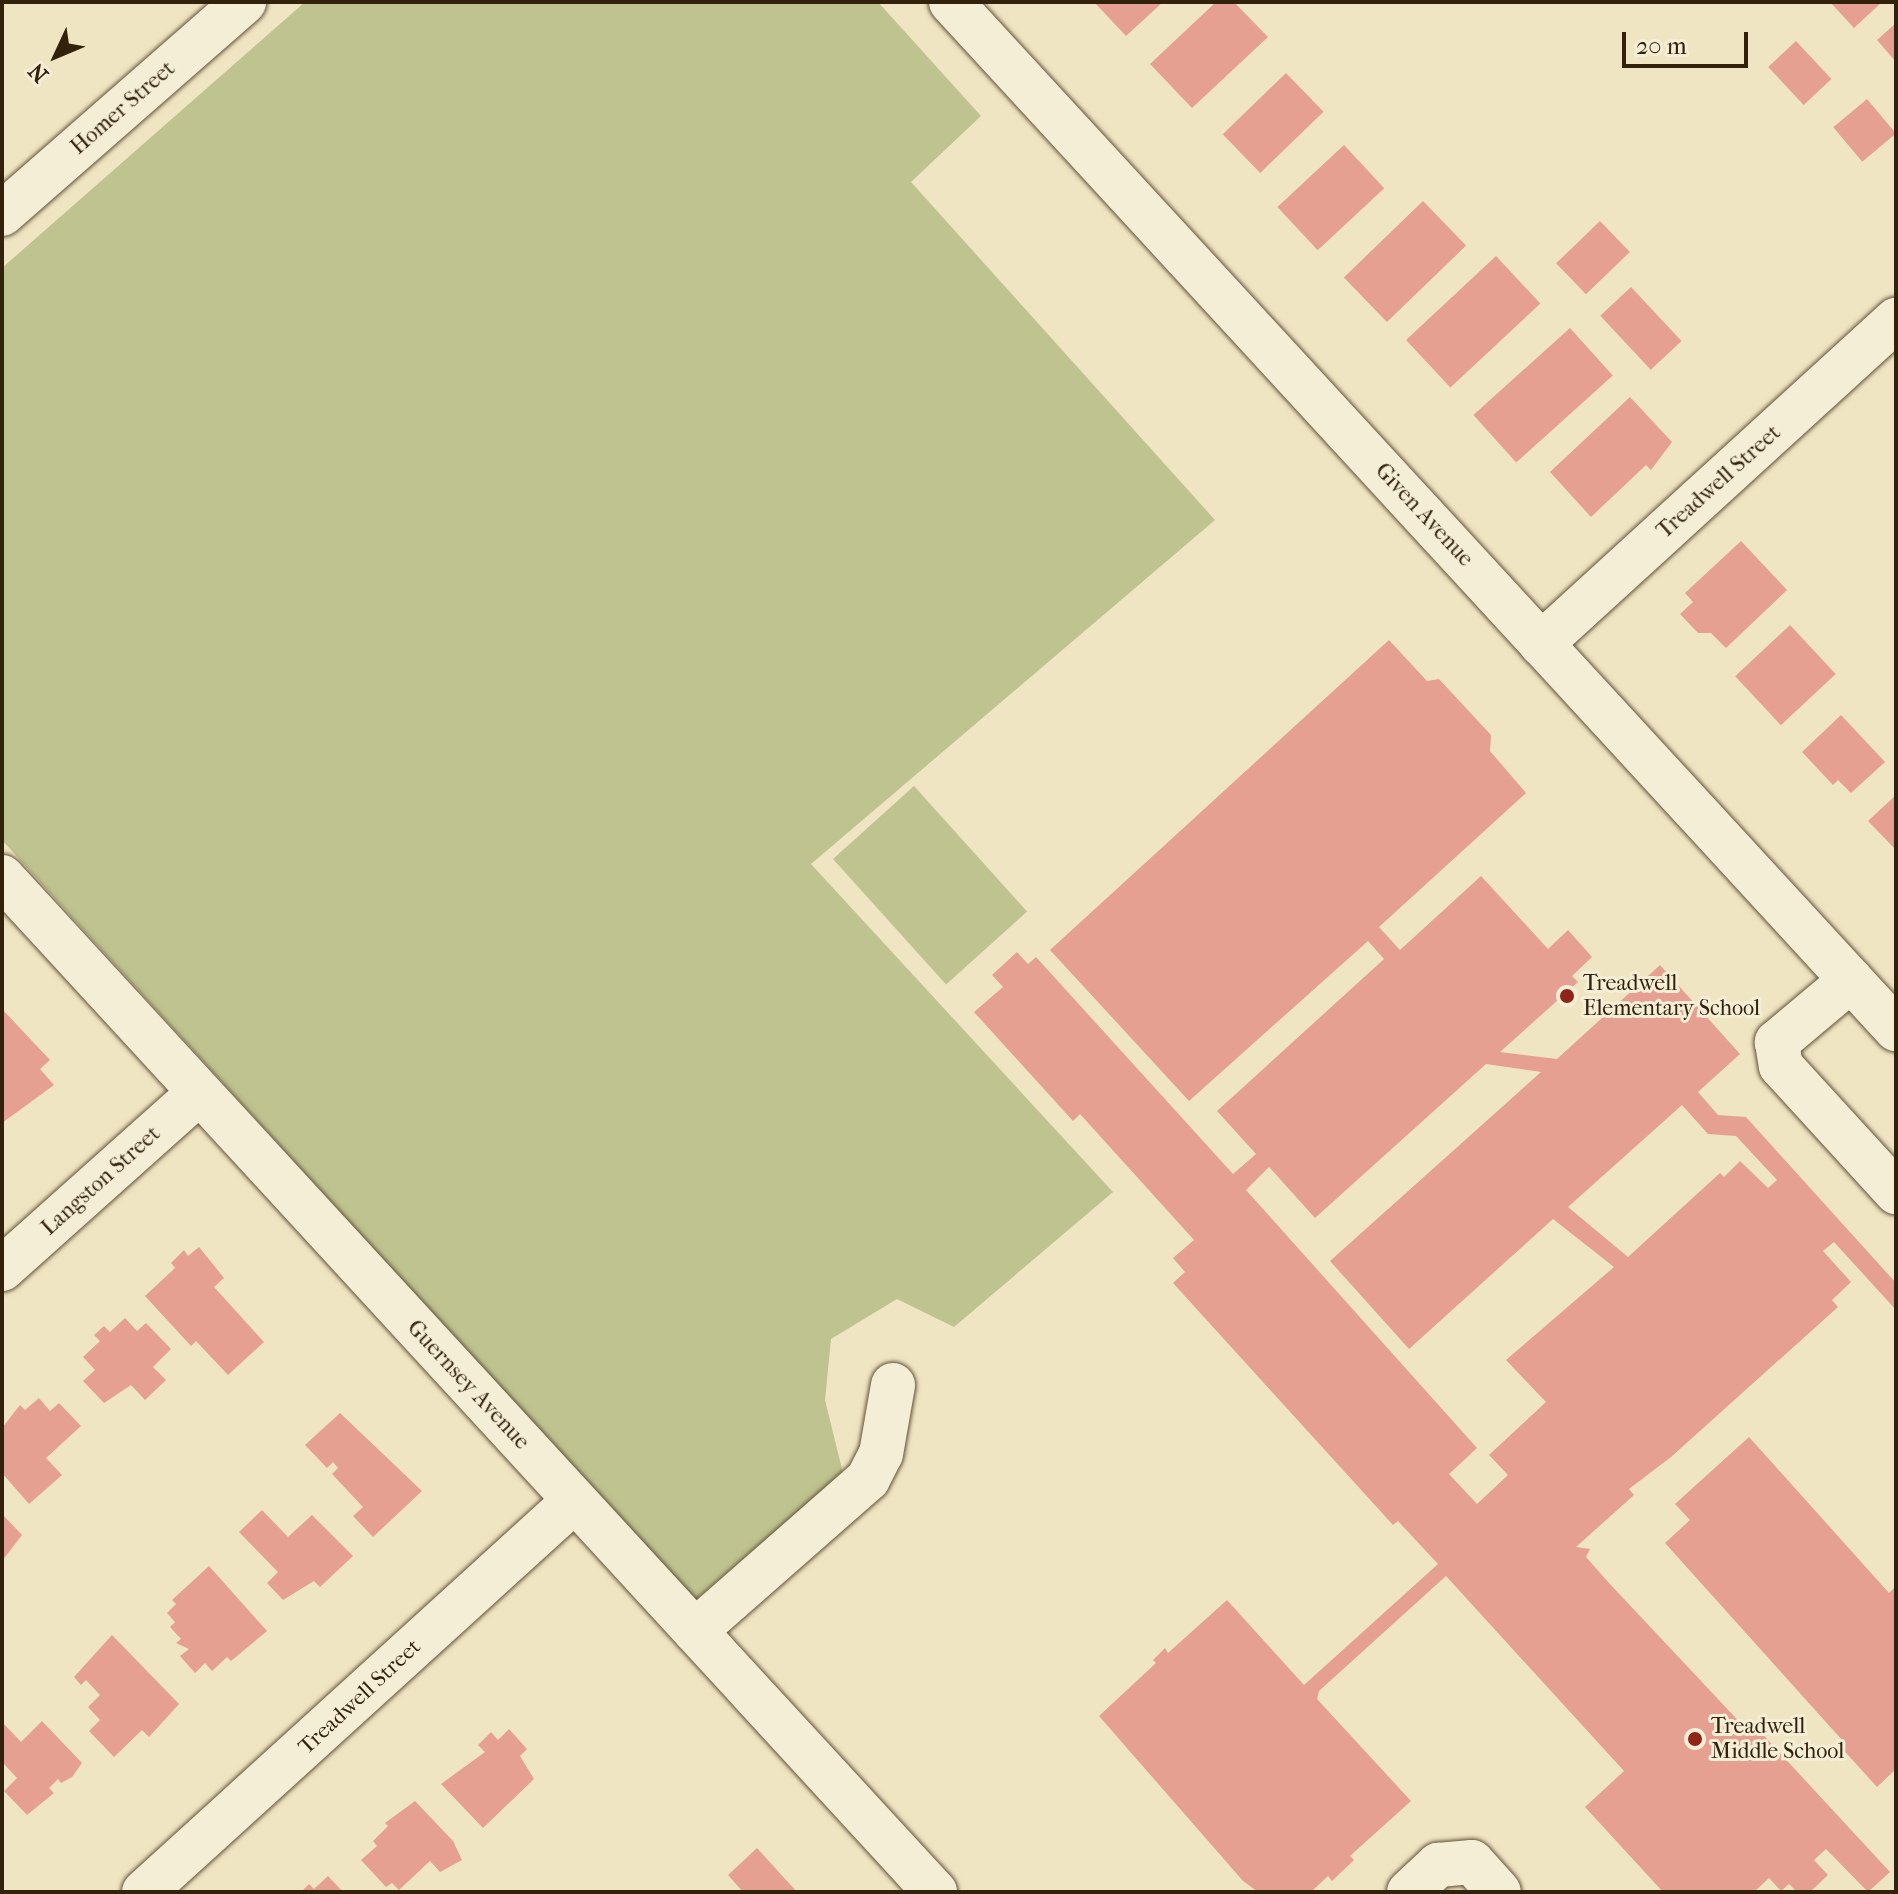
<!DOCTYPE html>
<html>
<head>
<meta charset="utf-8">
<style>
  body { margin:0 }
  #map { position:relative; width:1898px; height:1894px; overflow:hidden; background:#f0e5c2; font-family:"IM FELL French Canon",serif }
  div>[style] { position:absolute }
  .green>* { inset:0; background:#bec38f; transform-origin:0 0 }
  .building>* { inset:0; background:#e5a092; transform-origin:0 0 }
  .roads { filter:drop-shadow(0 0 2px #625239) drop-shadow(0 0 2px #625239) }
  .minor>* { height:44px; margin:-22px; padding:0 22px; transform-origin:22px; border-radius:22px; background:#f5eed7 }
  .dots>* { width:22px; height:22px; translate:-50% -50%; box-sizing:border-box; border:4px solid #f5eed7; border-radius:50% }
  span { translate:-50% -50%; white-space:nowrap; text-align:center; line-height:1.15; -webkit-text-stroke:6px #f5eed7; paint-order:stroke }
  .street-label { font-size:22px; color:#32210b }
  .poi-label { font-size:22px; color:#32210b }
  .left { translate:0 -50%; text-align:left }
  .frame { position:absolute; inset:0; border:4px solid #32210b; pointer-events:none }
  .north { position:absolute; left:16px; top:16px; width:80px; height:80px; -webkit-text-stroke:6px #f5eed7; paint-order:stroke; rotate:226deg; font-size:22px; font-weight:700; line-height:32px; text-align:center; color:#32210b }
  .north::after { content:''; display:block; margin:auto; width:28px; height:36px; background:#32210b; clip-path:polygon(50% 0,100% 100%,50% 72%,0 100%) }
  .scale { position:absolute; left:1622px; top:32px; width:126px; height:36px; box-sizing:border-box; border:4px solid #32210b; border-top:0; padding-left:10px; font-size:24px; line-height:28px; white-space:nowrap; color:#32210b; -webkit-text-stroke:6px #f5eed7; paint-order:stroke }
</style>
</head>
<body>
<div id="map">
  <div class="green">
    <i style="clip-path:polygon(305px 2px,878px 2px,981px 116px,911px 182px,1215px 520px,811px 864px,1113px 1192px,954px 1327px,897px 1299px,831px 1339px,825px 1400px,843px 1473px,694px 1601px,2px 840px,2px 268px)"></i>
    <i style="left:914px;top:786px;width:169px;height:109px;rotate:48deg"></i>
  </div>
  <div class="building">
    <i style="clip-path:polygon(1094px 2px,1163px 2px,1126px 36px)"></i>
    <i style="clip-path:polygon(1216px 2px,1234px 2px,1268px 37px,1192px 108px,1150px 64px)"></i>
    <i style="clip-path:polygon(1830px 2px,1882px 2px,1854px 28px)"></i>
    <i style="clip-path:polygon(1896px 23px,1896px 62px,1877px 40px)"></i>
    <i style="left:1796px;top:41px;width:52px;height:38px;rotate:47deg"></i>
    <i style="left:1286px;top:73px;width:54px;height:88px;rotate:46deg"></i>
    <i style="left:1867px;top:99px;width:45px;height:44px;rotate:50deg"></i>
    <i style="left:1344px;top:145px;width:59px;height:91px;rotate:47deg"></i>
    <i style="left:1423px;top:201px;width:62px;height:110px;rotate:46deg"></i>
    <i style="left:1600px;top:221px;width:43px;height:61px;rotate:46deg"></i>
    <i style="left:1496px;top:256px;width:65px;height:123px;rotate:47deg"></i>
    <i style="left:1631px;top:287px;width:74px;height:42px;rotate:47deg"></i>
    <i style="left:1570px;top:328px;width:64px;height:130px;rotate:48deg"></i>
    <i style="clip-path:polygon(1630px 397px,1672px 442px,1651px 470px,1646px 465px,1591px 517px,1550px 472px)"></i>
    <i style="clip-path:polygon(1741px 541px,1787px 590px,1726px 648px,1711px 633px,1698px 633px,1680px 614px,1693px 602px,1685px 593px)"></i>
    <i style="left:1790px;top:625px;width:67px;height:75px;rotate:47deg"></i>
    <i style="clip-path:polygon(evenodd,1389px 640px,1427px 681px,1439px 679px,1491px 735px,1490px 751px,1526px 793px,1379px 927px,1400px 950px,1481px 876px,1548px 949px,1568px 930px,1592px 957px,1572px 976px,1578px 982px,1500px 1052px,1557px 1059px,1660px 965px,1740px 1054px,1698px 1092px,1718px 1115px,1746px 1117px,1896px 1283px,1896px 1310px,1834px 1242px,1823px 1251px,1851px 1282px,1832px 1300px,1838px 1307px,1671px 1457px,1629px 1489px,1634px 1495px,1576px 1547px,1590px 1549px,1586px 1557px,1609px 1583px,1748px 1731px,1754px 1725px,1890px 1872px,1868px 1892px,1826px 1849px,1814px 1860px,1828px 1875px,1810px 1892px,1797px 1892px,1789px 1884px,1781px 1891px,1769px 1878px,1754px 1892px,1663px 1892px,1585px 1807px,1624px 1771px,1446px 1576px,1319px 1691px,1317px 1699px,1411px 1801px,1350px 1856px,1354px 1860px,1332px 1881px,1328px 1876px,1311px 1892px,1258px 1892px,1243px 1881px,1099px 1716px,1156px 1663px,1153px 1660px,1165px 1648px,1168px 1653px,1227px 1600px,1304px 1685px,1438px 1564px,1398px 1521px,1393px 1525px,1173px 1283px,1185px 1272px,1173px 1258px,1194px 1240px,1080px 1114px,1073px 1121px,974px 1012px,1003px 987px,992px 975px,1017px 952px,1028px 964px,1036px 957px,1233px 1174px,1256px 1154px,1217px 1111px,1384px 959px,1368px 941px,1189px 1101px,1050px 950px,1389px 640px,1486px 1064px,1541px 1072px,1330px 1261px,1409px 1349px,1553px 1219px,1614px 1267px,1506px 1360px,1546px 1402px,1489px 1455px,1508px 1475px,1477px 1504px,1449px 1474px,1477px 1448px,1246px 1190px,1269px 1167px,1315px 1218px,1486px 1064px,1389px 640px,1682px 1105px,1708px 1134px,1736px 1136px,1777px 1180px,1768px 1188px,1740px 1161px,1724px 1177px,1720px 1173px,1628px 1257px,1568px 1207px,1682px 1105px)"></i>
    <i style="clip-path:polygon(1841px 715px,1885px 762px,1851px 793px,1838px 780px,1833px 785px,1802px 752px)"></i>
    <i style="clip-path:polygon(1896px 795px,1896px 850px,1868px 821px)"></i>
    <i style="clip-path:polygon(2px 1009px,50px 1060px,40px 1069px,54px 1085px,2px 1123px)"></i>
    <i style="clip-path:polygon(199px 1247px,224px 1278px,214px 1287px,264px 1342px,228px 1375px,196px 1341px,191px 1346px,145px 1296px,175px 1268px,171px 1263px,184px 1250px,188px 1256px)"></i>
    <i style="clip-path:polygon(125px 1318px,137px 1331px,146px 1323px,171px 1349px,153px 1367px,166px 1380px,145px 1400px,131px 1385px,104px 1403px,83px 1381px,95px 1370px,83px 1357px,100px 1341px,94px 1335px,104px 1326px,110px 1332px)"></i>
    <i style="clip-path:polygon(39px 1398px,50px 1411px,59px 1403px,81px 1426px,46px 1458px,62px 1475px,29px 1504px,2px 1473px,2px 1428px,20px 1405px,25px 1410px)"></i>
    <i style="clip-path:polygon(340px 1413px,422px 1491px,373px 1537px,353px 1516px,363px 1507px,332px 1474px,338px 1468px,333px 1462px,327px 1468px,305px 1445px)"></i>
    <i style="clip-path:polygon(1749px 1437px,1889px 1593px,1896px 1586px,1896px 1769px,1877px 1787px,1838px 1744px,1842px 1740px,1665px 1543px,1690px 1520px,1675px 1504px)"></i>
    <i style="clip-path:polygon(262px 1510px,288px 1537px,312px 1515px,353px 1556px,320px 1587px,314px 1581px,283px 1600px,267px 1583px,278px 1572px,239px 1532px)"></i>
    <i style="clip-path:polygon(2px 1514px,22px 1535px,2px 1561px)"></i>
    <i style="clip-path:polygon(209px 1566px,267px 1631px,231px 1661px,227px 1657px,212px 1671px,205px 1663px,195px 1673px,180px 1656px,189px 1649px,176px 1643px,181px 1639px,170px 1627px,175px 1622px,167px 1613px,176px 1604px,172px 1600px)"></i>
    <i style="clip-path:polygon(112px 1635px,179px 1704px,149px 1737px,142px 1730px,114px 1757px,89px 1731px,100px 1720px,88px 1707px,100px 1695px,86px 1680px,81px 1685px,74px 1677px)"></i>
    <i style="clip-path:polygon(42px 1721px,82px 1763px,72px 1777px,61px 1783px,58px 1779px,49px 1788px,54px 1793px,27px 1815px,4px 1791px,17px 1778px,2px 1762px,2px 1722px,21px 1742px)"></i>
    <i style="clip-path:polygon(509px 1729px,527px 1749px,520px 1756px,534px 1779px,483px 1828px,441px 1784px,485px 1752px,478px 1745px,491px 1732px,498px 1740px)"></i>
    <i style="clip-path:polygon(415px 1801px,453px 1841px,462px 1860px,440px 1872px,430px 1861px,399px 1890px,392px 1883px,386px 1887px,361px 1860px,377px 1846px,373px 1841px,388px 1826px,385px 1823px)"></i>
    <i style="clip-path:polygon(757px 1848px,797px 1892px,743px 1892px,728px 1875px)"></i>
    <i style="clip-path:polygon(328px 1876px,343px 1892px,301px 1892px,309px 1884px,314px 1889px)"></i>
  </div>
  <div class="roads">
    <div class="minor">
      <i style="left:951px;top:2px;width:1396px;rotate:47.38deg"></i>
      <i style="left:2px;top:214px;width:322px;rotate:-41.2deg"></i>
      <i style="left:1541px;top:644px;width:481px;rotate:-42.4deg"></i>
      <i style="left:2px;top:877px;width:1379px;rotate:47.41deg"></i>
      <i style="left:1851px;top:980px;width:97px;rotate:140deg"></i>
      <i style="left:1777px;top:1042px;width:24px;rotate:81deg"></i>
      <i style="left:1781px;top:1066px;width:171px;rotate:47.6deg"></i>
      <i style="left:2px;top:1269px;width:264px;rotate:-41.8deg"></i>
      <i style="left:695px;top:1631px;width:230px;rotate:-41.3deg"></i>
      <i style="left:868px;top:1479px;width:28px;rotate:-63deg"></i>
      <i style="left:881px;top:1454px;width:70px;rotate:-80.1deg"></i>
      <i style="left:144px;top:1892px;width:581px;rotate:-42.28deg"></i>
      <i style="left:1409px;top:1892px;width:40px;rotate:-43deg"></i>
      <i style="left:1438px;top:1865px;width:34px;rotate:-5deg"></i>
      <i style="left:1472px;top:1862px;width:40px;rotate:48deg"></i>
    </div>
  </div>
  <div class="dots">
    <i style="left:1567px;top:996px;background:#8f2418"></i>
    <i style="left:1695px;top:1739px;background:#8f2418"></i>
  </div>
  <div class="street-label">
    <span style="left:123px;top:108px;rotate:-41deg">Homer Street</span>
    <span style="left:1719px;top:482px;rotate:-42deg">Treadwell Street</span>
    <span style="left:1424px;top:515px;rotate:47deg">Given Avenue</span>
    <span style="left:101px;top:1181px;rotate:-42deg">Langston Street</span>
    <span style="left:468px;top:1385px;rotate:47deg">Guernsey Avenue</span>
    <span style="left:360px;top:1697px;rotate:-43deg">Treadwell Street</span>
  </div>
  <div class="poi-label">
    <span class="left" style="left:1583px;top:996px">Treadwell<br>Elementary School</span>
    <span class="left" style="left:1711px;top:1739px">Treadwell<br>Middle School</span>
  </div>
  <div class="frame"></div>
  <div class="north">N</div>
  <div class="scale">20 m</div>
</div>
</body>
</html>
